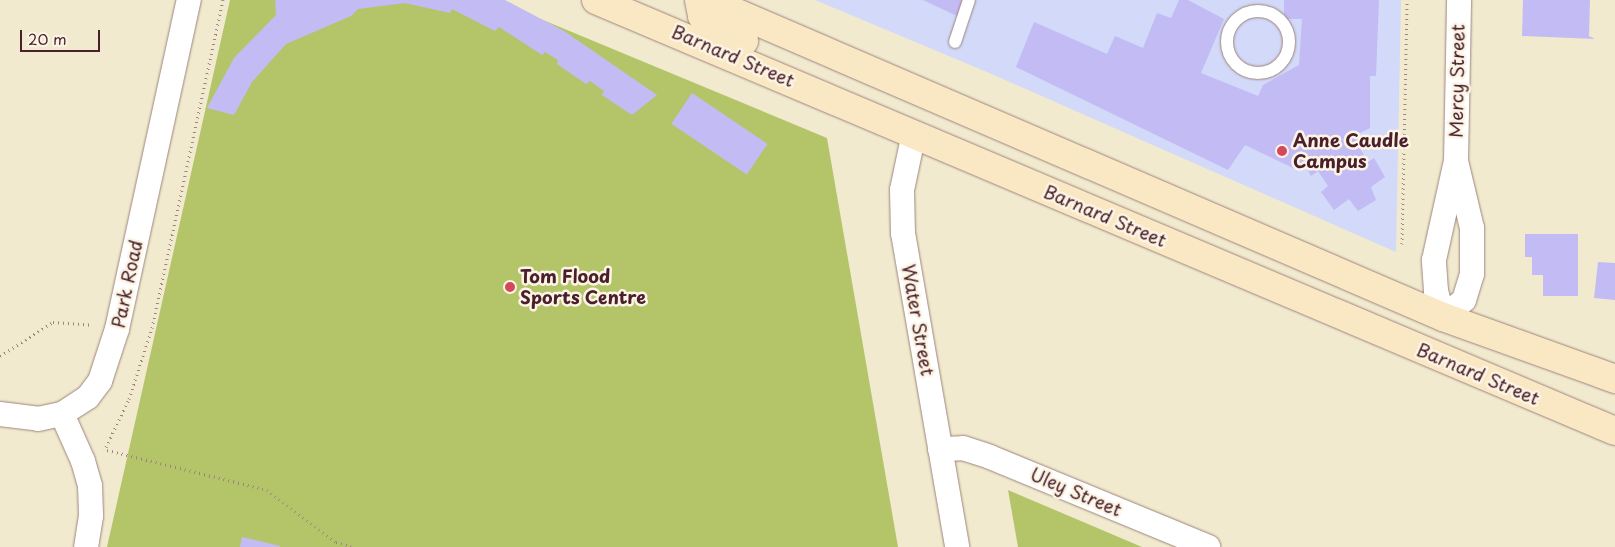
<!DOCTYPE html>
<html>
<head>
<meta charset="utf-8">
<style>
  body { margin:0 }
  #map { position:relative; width:1615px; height:547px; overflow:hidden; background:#f1eacf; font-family:"Playpen Sans",sans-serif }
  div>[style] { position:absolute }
  .built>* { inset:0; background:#d2d9f9 }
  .green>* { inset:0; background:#b4c569 }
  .building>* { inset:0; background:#c3bbf4; transform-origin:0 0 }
  .path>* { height:3px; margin-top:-1.5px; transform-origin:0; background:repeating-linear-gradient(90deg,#9e847d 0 1px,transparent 0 5px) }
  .roads { filter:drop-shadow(0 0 1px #9e847d) drop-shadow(0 0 1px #9e847d) }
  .service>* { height:12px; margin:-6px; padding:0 6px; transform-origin:6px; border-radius:6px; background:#fff }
  .service>.ring { margin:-6px; padding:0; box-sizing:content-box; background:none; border:12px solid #fff; border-radius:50% }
  .minor>* { height:24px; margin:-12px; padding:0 12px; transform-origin:12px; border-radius:12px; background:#fff }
  .secondary>* { height:28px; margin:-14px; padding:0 14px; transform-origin:14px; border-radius:14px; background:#fae7c3 }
  .dots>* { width:14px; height:14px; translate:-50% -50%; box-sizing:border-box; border:2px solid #fcf5e5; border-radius:50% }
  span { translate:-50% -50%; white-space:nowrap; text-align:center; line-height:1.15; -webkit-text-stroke:5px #fcf5e5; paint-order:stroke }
  .street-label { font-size:18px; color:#4a1f2b }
  .poi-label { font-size:18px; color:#4a1f2b; font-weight:700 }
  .left { translate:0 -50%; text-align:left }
  .scale { position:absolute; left:20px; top:30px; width:80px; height:22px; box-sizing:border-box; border:2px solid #4a1f2b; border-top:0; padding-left:6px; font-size:15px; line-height:18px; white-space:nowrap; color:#4a1f2b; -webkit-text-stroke:4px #fcf5e5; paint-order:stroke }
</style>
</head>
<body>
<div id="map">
  <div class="built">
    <i style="clip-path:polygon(815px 0,1401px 0,1396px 252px,987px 72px)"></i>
  </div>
  <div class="green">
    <i style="clip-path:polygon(230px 0,495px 0,827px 138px,898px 547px,107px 547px)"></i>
    <i style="clip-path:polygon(1008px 490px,1142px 547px,1018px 547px)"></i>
  </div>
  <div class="building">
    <i style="clip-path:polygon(275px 0,505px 0,564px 31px,657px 95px,632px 115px,602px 95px,604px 91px,590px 81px,586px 84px,557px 64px,558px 60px,545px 52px,542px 55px,499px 27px,495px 31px,452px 9px,450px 13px,405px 3px,358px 9px,351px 16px,286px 44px,252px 82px,234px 115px,207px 108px,234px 58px,276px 15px)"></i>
    <i style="clip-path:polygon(923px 0,967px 0,959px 17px)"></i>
    <i style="clip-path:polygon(1179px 0,1188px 0,1224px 19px,1201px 73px,1258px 96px,1263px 85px,1299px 65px,1302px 19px,1284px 19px,1284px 0,1379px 0,1376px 76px,1370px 76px,1370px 128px,1358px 134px,1363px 141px,1358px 145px,1368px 162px,1374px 158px,1385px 177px,1371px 187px,1376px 200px,1358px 211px,1349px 199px,1334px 210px,1321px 192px,1328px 186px,1318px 171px,1311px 176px,1303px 162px,1295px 169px,1245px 145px,1228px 170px,1016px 67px,1034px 22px,1107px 54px,1115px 36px,1143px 48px,1157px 13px,1171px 18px)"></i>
    <i style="clip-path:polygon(1523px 0,1590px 0,1589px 36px,1595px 39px,1522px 36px)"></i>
    <i style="left:692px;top:93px;width:91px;height:37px;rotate:34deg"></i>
    <i style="clip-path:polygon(1525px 234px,1578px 234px,1578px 296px,1543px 296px,1543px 275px,1532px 275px,1532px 257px,1525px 257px)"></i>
    <i style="clip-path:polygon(1598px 262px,1615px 263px,1615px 300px,1594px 298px)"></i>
    <i style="clip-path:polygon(242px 537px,280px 546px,280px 547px,240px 547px)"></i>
  </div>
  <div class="path">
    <i style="left:1402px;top:244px;width:244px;rotate:-88.8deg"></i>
    <i style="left:0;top:356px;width:63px;rotate:-32.7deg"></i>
    <i style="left:53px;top:322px;width:39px;rotate:4deg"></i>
    <i style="left:106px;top:447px;width:53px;rotate:-64.4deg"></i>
    <i style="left:129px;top:399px;width:75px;rotate:-72.1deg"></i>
    <i style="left:152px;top:328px;width:336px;rotate:-77.8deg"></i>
    <i style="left:107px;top:450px;width:165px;rotate:14deg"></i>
    <i style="left:267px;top:490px;width:86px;rotate:37deg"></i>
    <i style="left:336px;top:542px;width:18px;rotate:16deg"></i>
  </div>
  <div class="roads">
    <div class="service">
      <i class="ring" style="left:1227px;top:11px;width:50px;height:50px"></i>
      <i style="left:955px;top:42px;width:44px;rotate:-71.6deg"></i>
    </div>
    <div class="minor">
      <i style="left:914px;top:133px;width:58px;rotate:101.9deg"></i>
      <i style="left:902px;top:190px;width:43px;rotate:88.7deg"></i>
      <i style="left:903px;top:233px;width:319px;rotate:80.2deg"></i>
      <i style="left:1456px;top:161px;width:69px;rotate:76.6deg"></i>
      <i style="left:1472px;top:228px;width:46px;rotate:90deg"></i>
      <i style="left:1472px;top:274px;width:27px;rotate:107deg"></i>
      <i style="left:1464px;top:300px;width:27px;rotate:141deg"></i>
      <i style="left:1443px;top:317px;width:27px;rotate:-105deg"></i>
      <i style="left:1436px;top:291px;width:31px;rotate:-94deg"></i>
      <i style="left:1434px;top:260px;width:101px;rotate:-77.5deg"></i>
      <i style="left:1456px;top:161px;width:161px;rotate:-88.9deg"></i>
      <i style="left:0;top:414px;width:38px;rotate:7deg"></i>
      <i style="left:38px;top:419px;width:25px;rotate:-12deg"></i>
      <i style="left:62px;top:414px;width:31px;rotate:-33deg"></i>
      <i style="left:88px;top:397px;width:20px;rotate:-53deg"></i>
      <i style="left:100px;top:381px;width:55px;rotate:-71.9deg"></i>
      <i style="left:117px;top:329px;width:337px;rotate:-77.7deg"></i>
      <i style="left:62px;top:414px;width:51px;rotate:65.9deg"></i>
      <i style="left:83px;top:461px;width:26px;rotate:74deg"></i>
      <i style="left:90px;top:486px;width:30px;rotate:88deg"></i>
      <i style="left:91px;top:516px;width:31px;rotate:99deg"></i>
      <i style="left:940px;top:449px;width:23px;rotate:-2deg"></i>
      <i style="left:963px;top:448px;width:28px;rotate:18deg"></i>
      <i style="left:990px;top:457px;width:236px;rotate:22.4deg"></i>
    </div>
    <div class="secondary">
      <i style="left:596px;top:0;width:1106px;rotate:22.93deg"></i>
      <i style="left:699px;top:0;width:16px;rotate:79deg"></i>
      <i style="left:702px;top:16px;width:14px;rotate:51deg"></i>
      <i style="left:711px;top:27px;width:36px;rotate:23deg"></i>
      <i style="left:707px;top:0;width:801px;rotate:23.3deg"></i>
      <i style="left:1443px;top:317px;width:183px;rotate:19.8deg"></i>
    </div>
  </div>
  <div class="dots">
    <i style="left:1282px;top:151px;background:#d1495b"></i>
    <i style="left:510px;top:287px;background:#d1495b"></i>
  </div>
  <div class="street-label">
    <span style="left:733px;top:56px;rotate:23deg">Barnard Street</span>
    <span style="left:1457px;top:81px;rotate:-89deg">Mercy Street</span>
    <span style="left:1105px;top:216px;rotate:23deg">Barnard Street</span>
    <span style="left:127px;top:284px;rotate:-78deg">Park Road</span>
    <span style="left:918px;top:320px;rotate:80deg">Water Street</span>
    <span style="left:1478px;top:374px;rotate:23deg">Barnard Street</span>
    <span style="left:1076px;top:492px;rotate:23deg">Uley Street</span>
  </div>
  <div class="poi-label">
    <span class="left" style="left:1293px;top:151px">Anne Caudle<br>Campus</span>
    <span class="left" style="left:520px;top:287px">Tom Flood<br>Sports Centre</span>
  </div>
  <div class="scale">20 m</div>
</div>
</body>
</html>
